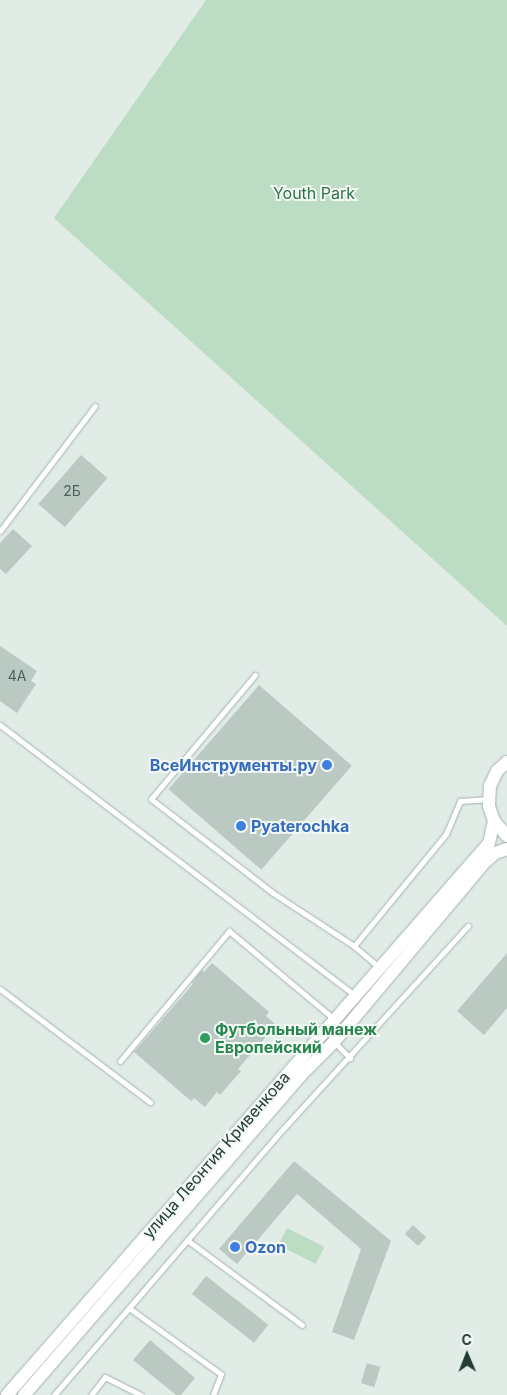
<!DOCTYPE html>
<html>
<head>
<meta charset="utf-8">
<style>
  body { margin:0 }
  #map { position:relative; width:507px; height:1395px; overflow:hidden; background:#e2ece7; font-family:Inter,sans-serif }
  div>[style] { position:absolute }
  .green>* { inset:0; background:#bcdcc4; transform-origin:0 0 }
  .building>* { inset:0; background:#bbc9c3; transform-origin:0 0 }
  .roads { filter:drop-shadow(0 0 1px #a5b4ae) drop-shadow(0 0 1px #a5b4ae) }
  .service>* { height:5px; margin:-2.5px; padding:0 2.5px; transform-origin:2.5px; border-radius:2.5px; background:#fff }
  .tertiary>* { height:12px; margin:-6px; padding:0 6px; transform-origin:6px; border-radius:6px; background:#fff }
  .dots>* { width:14px; height:14px; translate:-50% -50%; box-sizing:border-box; border:2px solid #f3f8f5; border-radius:50% }
  span { translate:-50% -50%; white-space:nowrap; text-align:center; line-height:1.15; -webkit-text-stroke:4px #f3f8f5; paint-order:stroke }
  .number-label { font-size:14px; color:#495f58 }
  .number-label span { -webkit-text-stroke-width:0 }
  .park-label { font-size:16px; color:#2f7147 }
  .shop-label { font-size:16px; color:#366cbe; font-weight:700 }
  .right { translate:-100% -50%; text-align:right }
  .left { translate:0 -50%; text-align:left }
  .leisure-label { font-size:16px; color:#27864d; font-weight:700 }
  .street-label { font-size:16px; color:#233c35 }
  .north { position:absolute; left:442px; top:1330px; width:50px; height:50px; -webkit-text-stroke:4px #f3f8f5; paint-order:stroke; rotate:359deg; font-size:14px; font-weight:700; line-height:20px; text-align:center; color:#233c35 }
  .north::after { content:''; display:block; margin:auto; width:18px; height:22px; background:#233c35; clip-path:polygon(50% 0,100% 100%,50% 72%,0 100%) }
</style>
</head>
<body>
<div id="map">
  <div class="green">
    <i style="clip-path:polygon(206px 0,507px 0,507px 626px,54px 218px)"></i>
    <i style="left:287px;top:1228px;width:42px;height:19px;rotate:27deg"></i>
  </div>
  <div class="building">
    <i style="left:81px;top:455px;width:35px;height:65px;rotate:41deg"></i>
    <i style="clip-path:polygon(13px 529px,32px 546px,6px 574px,0 569px,0 543px)"></i>
    <i style="clip-path:polygon(0 646px,37px 671px,31px 681px,36px 684px,17px 713px,0 701px)"></i>
    <i style="left:259px;top:685px;width:123px;height:138px;rotate:41deg"></i>
    <i style="clip-path:polygon(507px 953px,507px 1008px,484px 1035px,457px 1011px)"></i>
    <i style="clip-path:polygon(212px 963px,269px 1012px,266px 1016px,276px 1025px,238px 1069px,241px 1071px,220px 1095px,217px 1092px,205px 1107px,194px 1098px,191px 1101px,134px 1052px,193px 984px,192px 982px,202px 970px,204px 972px)"></i>
    <i style="clip-path:polygon(294px 1161px,391px 1241px,354px 1340px,332px 1332px,361px 1249px,297px 1194px,237px 1264px,219px 1249px)"></i>
    <i style="left:413px;top:1225px;width:18px;height:12px;rotate:43deg"></i>
    <i style="left:206px;top:1276px;width:79px;height:23px;rotate:38deg"></i>
    <i style="clip-path:polygon(150px 1340px,195px 1378px,181px 1395px,176px 1395px,133px 1360px)"></i>
    <i style="left:367px;top:1363px;width:14px;height:21px;rotate:17deg"></i>
  </div>
  <div class="roads">
    <div class="service">
      <i style="left:0;top:531px;width:157px;rotate:-52.8deg"></i>
      <i style="left:255px;top:675px;width:162px;rotate:130deg"></i>
      <i style="left:151px;top:799px;width:154px;rotate:37.6deg"></i>
      <i style="left:273px;top:893px;width:97px;rotate:33.2deg"></i>
      <i style="left:0;top:725px;width:447px;rotate:37.3deg"></i>
      <i style="left:380px;top:968px;width:34px;rotate:-140deg"></i>
      <i style="left:354px;top:946px;width:145px;rotate:-50.6deg"></i>
      <i style="left:446px;top:834px;width:36px;rotate:-67deg"></i>
      <i style="left:460px;top:801px;width:29px;rotate:-4deg"></i>
      <i style="left:0;top:989px;width:188px;rotate:37deg"></i>
      <i style="left:334px;top:1042px;width:23px;rotate:45deg"></i>
      <i style="left:120px;top:1061px;width:170px;rotate:-50deg"></i>
      <i style="left:229px;top:931px;width:138px;rotate:40deg"></i>
      <i style="left:187px;top:1240px;width:143px;rotate:36.5deg"></i>
      <i style="left:129px;top:1308px;width:113px;rotate:35.7deg"></i>
      <i style="left:221px;top:1374px;width:22px;rotate:111deg"></i>
      <i style="left:54px;top:1395px;width:351px;rotate:-49.3deg"></i>
      <i style="left:283px;top:1129px;width:275px;rotate:-47.7deg"></i>
      <i style="left:91px;top:1395px;width:23px;rotate:-52deg"></i>
      <i style="left:105px;top:1377px;width:40px;rotate:26.6deg"></i>
    </div>
    <div class="tertiary">
      <i style="left:507px;top:762px;width:13px;rotate:138deg"></i>
      <i style="left:497px;top:771px;width:17px;rotate:115deg"></i>
      <i style="left:490px;top:786px;width:20px;rotate:93deg"></i>
      <i style="left:489px;top:806px;width:16px;rotate:72deg"></i>
      <i style="left:494px;top:821px;width:20px;rotate:49deg"></i>
      <i style="left:7px;top:1395px;width:733px;rotate:-48.87deg"></i>
      <i style="left:489px;top:843px;width:23px;rotate:-77deg"></i>
      <i style="left:24px;top:1395px;width:422px;rotate:-49.1deg"></i>
      <i style="left:300px;top:1076px;width:48px;rotate:-45deg"></i>
      <i style="left:334px;top:1042px;width:234px;rotate:-50deg"></i>
      <i style="left:484px;top:863px;width:15px;rotate:-42deg"></i>
      <i style="left:495px;top:853px;width:13px;rotate:-18deg"></i>
    </div>
  </div>
  <div class="dots">
    <i style="left:327px;top:765px;background:#3f7fe0"></i>
    <i style="left:241px;top:826px;background:#3f7fe0"></i>
    <i style="left:205px;top:1038px;background:#2e9e5b"></i>
    <i style="left:235px;top:1247px;background:#3f7fe0"></i>
  </div>
  <div class="number-label">
    <span style="left:72px;top:491px">2Б</span>
    <span style="left:17px;top:676px">4А</span>
  </div>
  <div class="park-label">
    <span style="left:314px;top:193px">Youth Park</span>
  </div>
  <div class="shop-label">
    <span class="right" style="left:317px;top:765px">ВсеИнструменты.ру</span>
    <span class="left" style="left:251px;top:826px">Pyaterochka</span>
    <span class="left" style="left:245px;top:1247px">Ozon</span>
  </div>
  <div class="leisure-label">
    <span class="left" style="left:215px;top:1038px">Футбольный манеж<br>Европейский</span>
  </div>
  <div class="street-label">
    <span style="left:216px;top:1155px;rotate:-49deg">улица Леонтия Кривенкова</span>
  </div>
  <div class="north">С</div>
</div>
</body>
</html>
